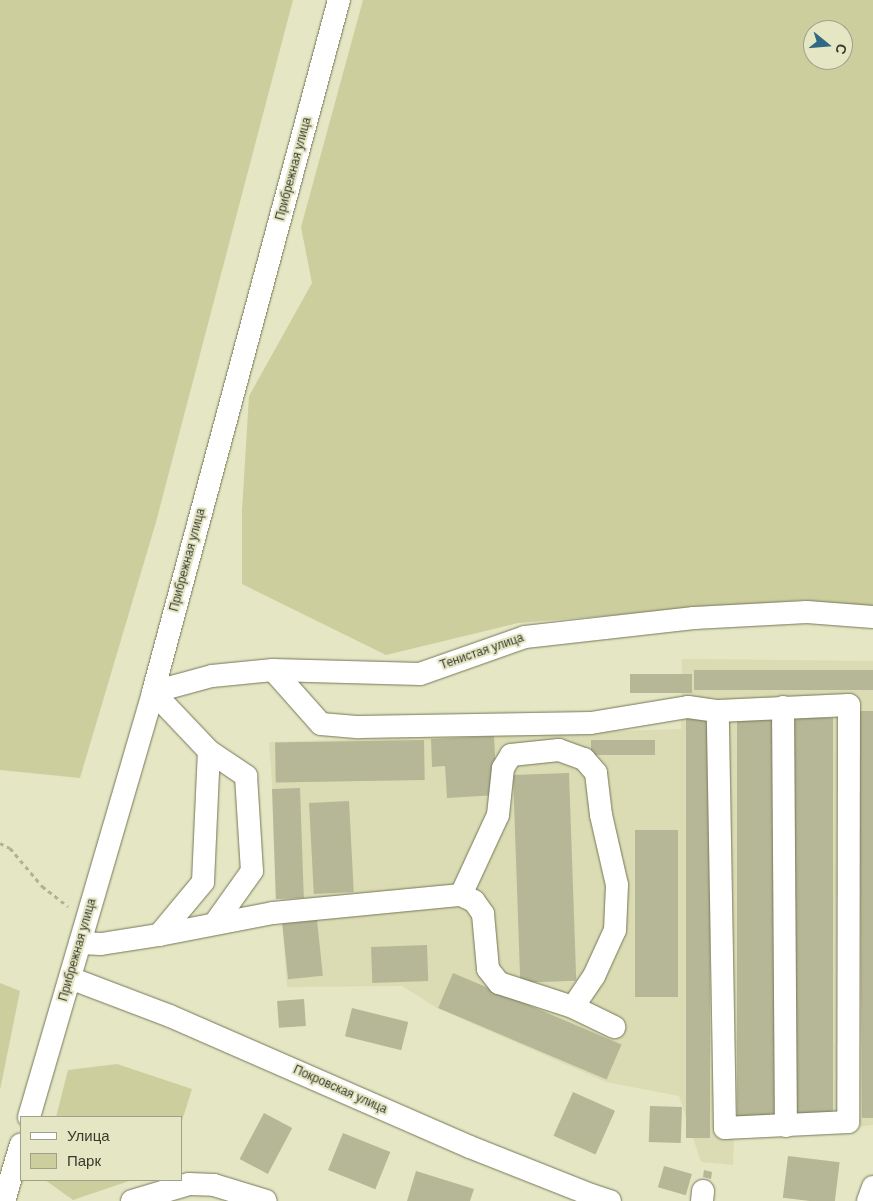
<!DOCTYPE html>
<html>
<head>
<meta charset="utf-8">
<style>
  body { margin:0 }
  #map { position:relative; width:873px; height:1201px; overflow:hidden; background:#e5e6c4; font-family:Helvetica,sans-serif }
  div>[style] { position:absolute }
  .built>* { inset:0; background:#dbdcb3 }
  .green>* { inset:0; background:#cdce9e }
  .building>* { inset:0; background:#b6b796; transform-origin:0 0 }
  .path>* { height:3px; margin-top:-1.5px; transform-origin:0; background:repeating-linear-gradient(90deg,#b0b195 0 4px,transparent 0 8px) }
  .roads { filter:drop-shadow(0 0 1px #767758) drop-shadow(0 0 1px #767758) }
  .minor>* { height:22px; margin:-11px; padding:0 11px; transform-origin:11px; border-radius:11px; background:#fff }
  span { translate:-50% -50%; white-space:nowrap; text-align:center; line-height:1.15; -webkit-text-stroke:4px #e5e6c4; paint-order:stroke }
  .street-label { font-size:12px; color:#393a2d }
  .legend { position:absolute; left:20px; top:1116px; width:162px; height:65px; box-sizing:border-box; background:#e5e6c4; border:1px solid #a0a188; margin:0; padding:6px 9px; list-style:none; font-size:15px; color:#393a2d }
  .legend li { display:flex; align-items:center; gap:10px; height:25px }
  .legend b { width:25px; border:1px solid #a0a188 }
  .north { position:absolute; left:803px; top:20px; width:50px; height:50px; box-sizing:border-box; background:#e5e6c4; border:1px solid #a0a188; border-radius:50%; rotate:107deg; font-size:14px; font-weight:700; line-height:20px; text-align:center; color:#393a2d }
  .north::after { content:''; display:block; margin:auto; width:18px; height:22px; background:#316883; clip-path:polygon(50% 0,100% 100%,50% 72%,0 100%) }
</style>
</head>
<body>
<div id="map">
  <div class="built">
    <i style="clip-path:polygon(682px 659px,873px 661px,873px 1125px,734px 1139px,733px 1165px,701px 1162px,679px 1096px,606px 1082px,437px 1008px,402px 986px,287px 987px,269px 742px,681px 729px)"></i>
  </div>
  <div class="green">
    <i style="clip-path:polygon(0 0,293px 0,156px 522px,80px 778px,0 770px)"></i>
    <i style="clip-path:polygon(evenodd,363px 0,873px 0,873px 607px,803px 600px,518px 623px,386px 655px,242px 584px,242px 510px,249px 396px,312px 283px,301px 227px,363px 0,813px 30px,843px 30px,843px 60px,813px 60px,813px 30px)"></i>
    <i style="clip-path:polygon(0 983px,20px 991px,0 1090px)"></i>
    <i style="clip-path:polygon(117px 1064px,192px 1089px,181px 1124px,181px 1117px,56px 1117px,68px 1070px)"></i>
    <i style="clip-path:polygon(45px 1180px,132px 1180px,73px 1200px)"></i>
  </div>
  <div class="building">
    <i style="left:694px;top:670px;width:179px;height:20px"></i>
    <i style="left:630px;top:674px;width:62px;height:19px"></i>
    <i style="clip-path:polygon(859px 711px,873px 711px,873px 1118px,862px 1118px)"></i>
    <i style="left:686px;top:718px;width:24px;height:420px"></i>
    <i style="left:794px;top:718px;width:39px;height:399px"></i>
    <i style="left:737px;top:720px;width:40px;height:400px"></i>
    <i style="clip-path:polygon(494px 736px,497px 795px,447px 798px,445px 766px,432px 767px,431px 739px)"></i>
    <i style="left:424px;top:740px;width:40px;height:149px;rotate:89deg"></i>
    <i style="left:655px;top:740px;width:15px;height:64px;rotate:90deg"></i>
    <i style="left:569px;top:773px;width:208px;height:56px;rotate:88deg"></i>
    <i style="left:300px;top:788px;width:110px;height:28px;rotate:88deg"></i>
    <i style="left:349px;top:801px;width:91px;height:40px;rotate:87deg"></i>
    <i style="left:635px;top:830px;width:43px;height:167px"></i>
    <i style="left:317px;top:920px;width:56px;height:35px;rotate:84deg"></i>
    <i style="left:427px;top:945px;width:36px;height:56px;rotate:88deg"></i>
    <i style="left:453px;top:973px;width:183px;height:38px;rotate:23deg"></i>
    <i style="left:304px;top:999px;width:27px;height:27px;rotate:86deg"></i>
    <i style="left:352px;top:1008px;width:58px;height:29px;rotate:14deg"></i>
    <i style="left:573px;top:1092px;width:46px;height:48px;rotate:24deg"></i>
    <i style="left:650px;top:1106px;width:32px;height:36px;rotate:2deg"></i>
    <i style="left:264px;top:1113px;width:32px;height:52px;rotate:28deg"></i>
    <i style="left:343px;top:1133px;width:51px;height:40px;rotate:22deg"></i>
    <i style="left:788px;top:1156px;width:52px;height:42px;rotate:7deg"></i>
    <i style="left:664px;top:1166px;width:29px;height:22px;rotate:16deg"></i>
    <i style="clip-path:polygon(704px 1170px,712px 1172px,711px 1179px,703px 1177px)"></i>
    <i style="clip-path:polygon(416px 1171px,474px 1189px,470px 1201px,407px 1201px)"></i>
  </div>
  <div class="path">
    <i style="left:0;top:843px;width:11px;rotate:27deg"></i>
    <i style="left:10px;top:848px;width:50px;rotate:49.9deg"></i>
    <i style="left:42px;top:886px;width:33px;rotate:38deg"></i>
  </div>
  <div class="roads">
    <div class="minor">
      <i style="left:273px;top:670px;width:72px;rotate:48.4deg"></i>
      <i style="left:321px;top:724px;width:38px;rotate:5deg"></i>
      <i style="left:359px;top:727px;width:232px;rotate:-1deg"></i>
      <i style="left:591px;top:723px;width:98px;rotate:-9.4deg"></i>
      <i style="left:688px;top:707px;width:30px;rotate:8deg"></i>
      <i style="left:718px;top:711px;width:131px;rotate:-2.6deg"></i>
      <i style="left:849px;top:705px;width:417px;rotate:90.1deg"></i>
      <i style="left:848px;top:1122px;width:123px;rotate:177.2deg"></i>
      <i style="left:725px;top:1128px;width:417px;rotate:-91deg"></i>
      <i style="left:783px;top:707px;width:419px;rotate:89.6deg"></i>
      <i style="left:209px;top:751px;width:81px;rotate:-133.5deg"></i>
      <i style="left:153px;top:692px;width:61px;rotate:-15.2deg"></i>
      <i style="left:212px;top:676px;width:61px;rotate:-5.6deg"></i>
      <i style="left:273px;top:670px;width:147px;rotate:1.6deg"></i>
      <i style="left:420px;top:674px;width:111px;rotate:-19.4deg"></i>
      <i style="left:525px;top:637px;width:170px;rotate:-6.4deg"></i>
      <i style="left:694px;top:618px;width:113px;rotate:-3deg"></i>
      <i style="left:807px;top:612px;width:66px;rotate:4.3deg"></i>
      <i style="left:461px;top:895px;width:88px;rotate:-65.2deg"></i>
      <i style="left:498px;top:815px;width:47px;rotate:-83.9deg"></i>
      <i style="left:503px;top:768px;width:15px;rotate:-58deg"></i>
      <i style="left:511px;top:755px;width:48px;rotate:-5.9deg"></i>
      <i style="left:559px;top:750px;width:27px;rotate:20deg"></i>
      <i style="left:584px;top:759px;width:18px;rotate:49deg"></i>
      <i style="left:596px;top:773px;width:42px;rotate:83.2deg"></i>
      <i style="left:601px;top:815px;width:72px;rotate:77.1deg"></i>
      <i style="left:617px;top:885px;width:45px;rotate:92.5deg"></i>
      <i style="left:615px;top:930px;width:51px;rotate:114.5deg"></i>
      <i style="left:594px;top:976px;width:37px;rotate:124deg"></i>
      <i style="left:159px;top:935px;width:69px;rotate:-50.3deg"></i>
      <i style="left:203px;top:882px;width:131px;rotate:-87.4deg"></i>
      <i style="left:209px;top:751px;width:45px;rotate:34deg"></i>
      <i style="left:246px;top:776px;width:95px;rotate:86.4deg"></i>
      <i style="left:252px;top:871px;width:64px;rotate:125.4deg"></i>
      <i style="left:80px;top:943px;width:21px;rotate:3deg"></i>
      <i style="left:101px;top:944px;width:59px;rotate:-8.8deg"></i>
      <i style="left:159px;top:935px;width:116px;rotate:-10.9deg"></i>
      <i style="left:273px;top:913px;width:189px;rotate:-5.5deg"></i>
      <i style="left:461px;top:895px;width:14px;rotate:25deg"></i>
      <i style="left:474px;top:901px;width:16px;rotate:55deg"></i>
      <i style="left:483px;top:914px;width:55px;rotate:84.8deg"></i>
      <i style="left:488px;top:969px;width:18px;rotate:52deg"></i>
      <i style="left:499px;top:983px;width:78px;rotate:18deg"></i>
      <i style="left:573px;top:1007px;width:46px;rotate:26deg"></i>
      <i style="left:70px;top:978px;width:107px;rotate:20.8deg"></i>
      <i style="left:170px;top:1016px;width:327px;rotate:23.6deg"></i>
      <i style="left:470px;top:1147px;width:130px;rotate:21.6deg"></i>
      <i style="left:591px;top:1195px;width:20px;rotate:18deg"></i>
      <i style="left:29px;top:1117px;width:443px;rotate:-73.7deg"></i>
      <i style="left:153px;top:692px;width:717px;rotate:-74.96deg"></i>
      <i style="left:4px;top:1201px;width:59px;rotate:-73.4deg"></i>
      <i style="left:132px;top:1201px;width:59px;rotate:-16.6deg"></i>
      <i style="left:189px;top:1184px;width:25px;rotate:2deg"></i>
      <i style="left:214px;top:1185px;width:54px;rotate:17.1deg"></i>
      <i style="left:702px;top:1201px;width:10px;rotate:-84deg"></i>
      <i style="left:868px;top:1201px;width:15px;rotate:-70deg"></i>
    </div>
  </div>
  <div class="street-label">
    <span style="left:294px;top:169px;rotate:-75deg">Прибрежная улица</span>
    <span style="left:188px;top:560px;rotate:-75deg">Прибрежная улица</span>
    <span style="left:482px;top:652px;rotate:-19deg">Тенистая улица</span>
    <span style="left:78px;top:950px;rotate:-74deg">Прибрежная улица</span>
    <span style="left:340px;top:1090px;rotate:24deg">Покровская улица</span>
  </div>
  <ul class="legend">
  <li><b style="height:6px;background:#fff"></b>Улица</li>
  <li><b style="height:14px;background:#cdce9e"></b>Парк</li>
  </ul>
  <div class="north">С</div>
</div>
</body>
</html>
